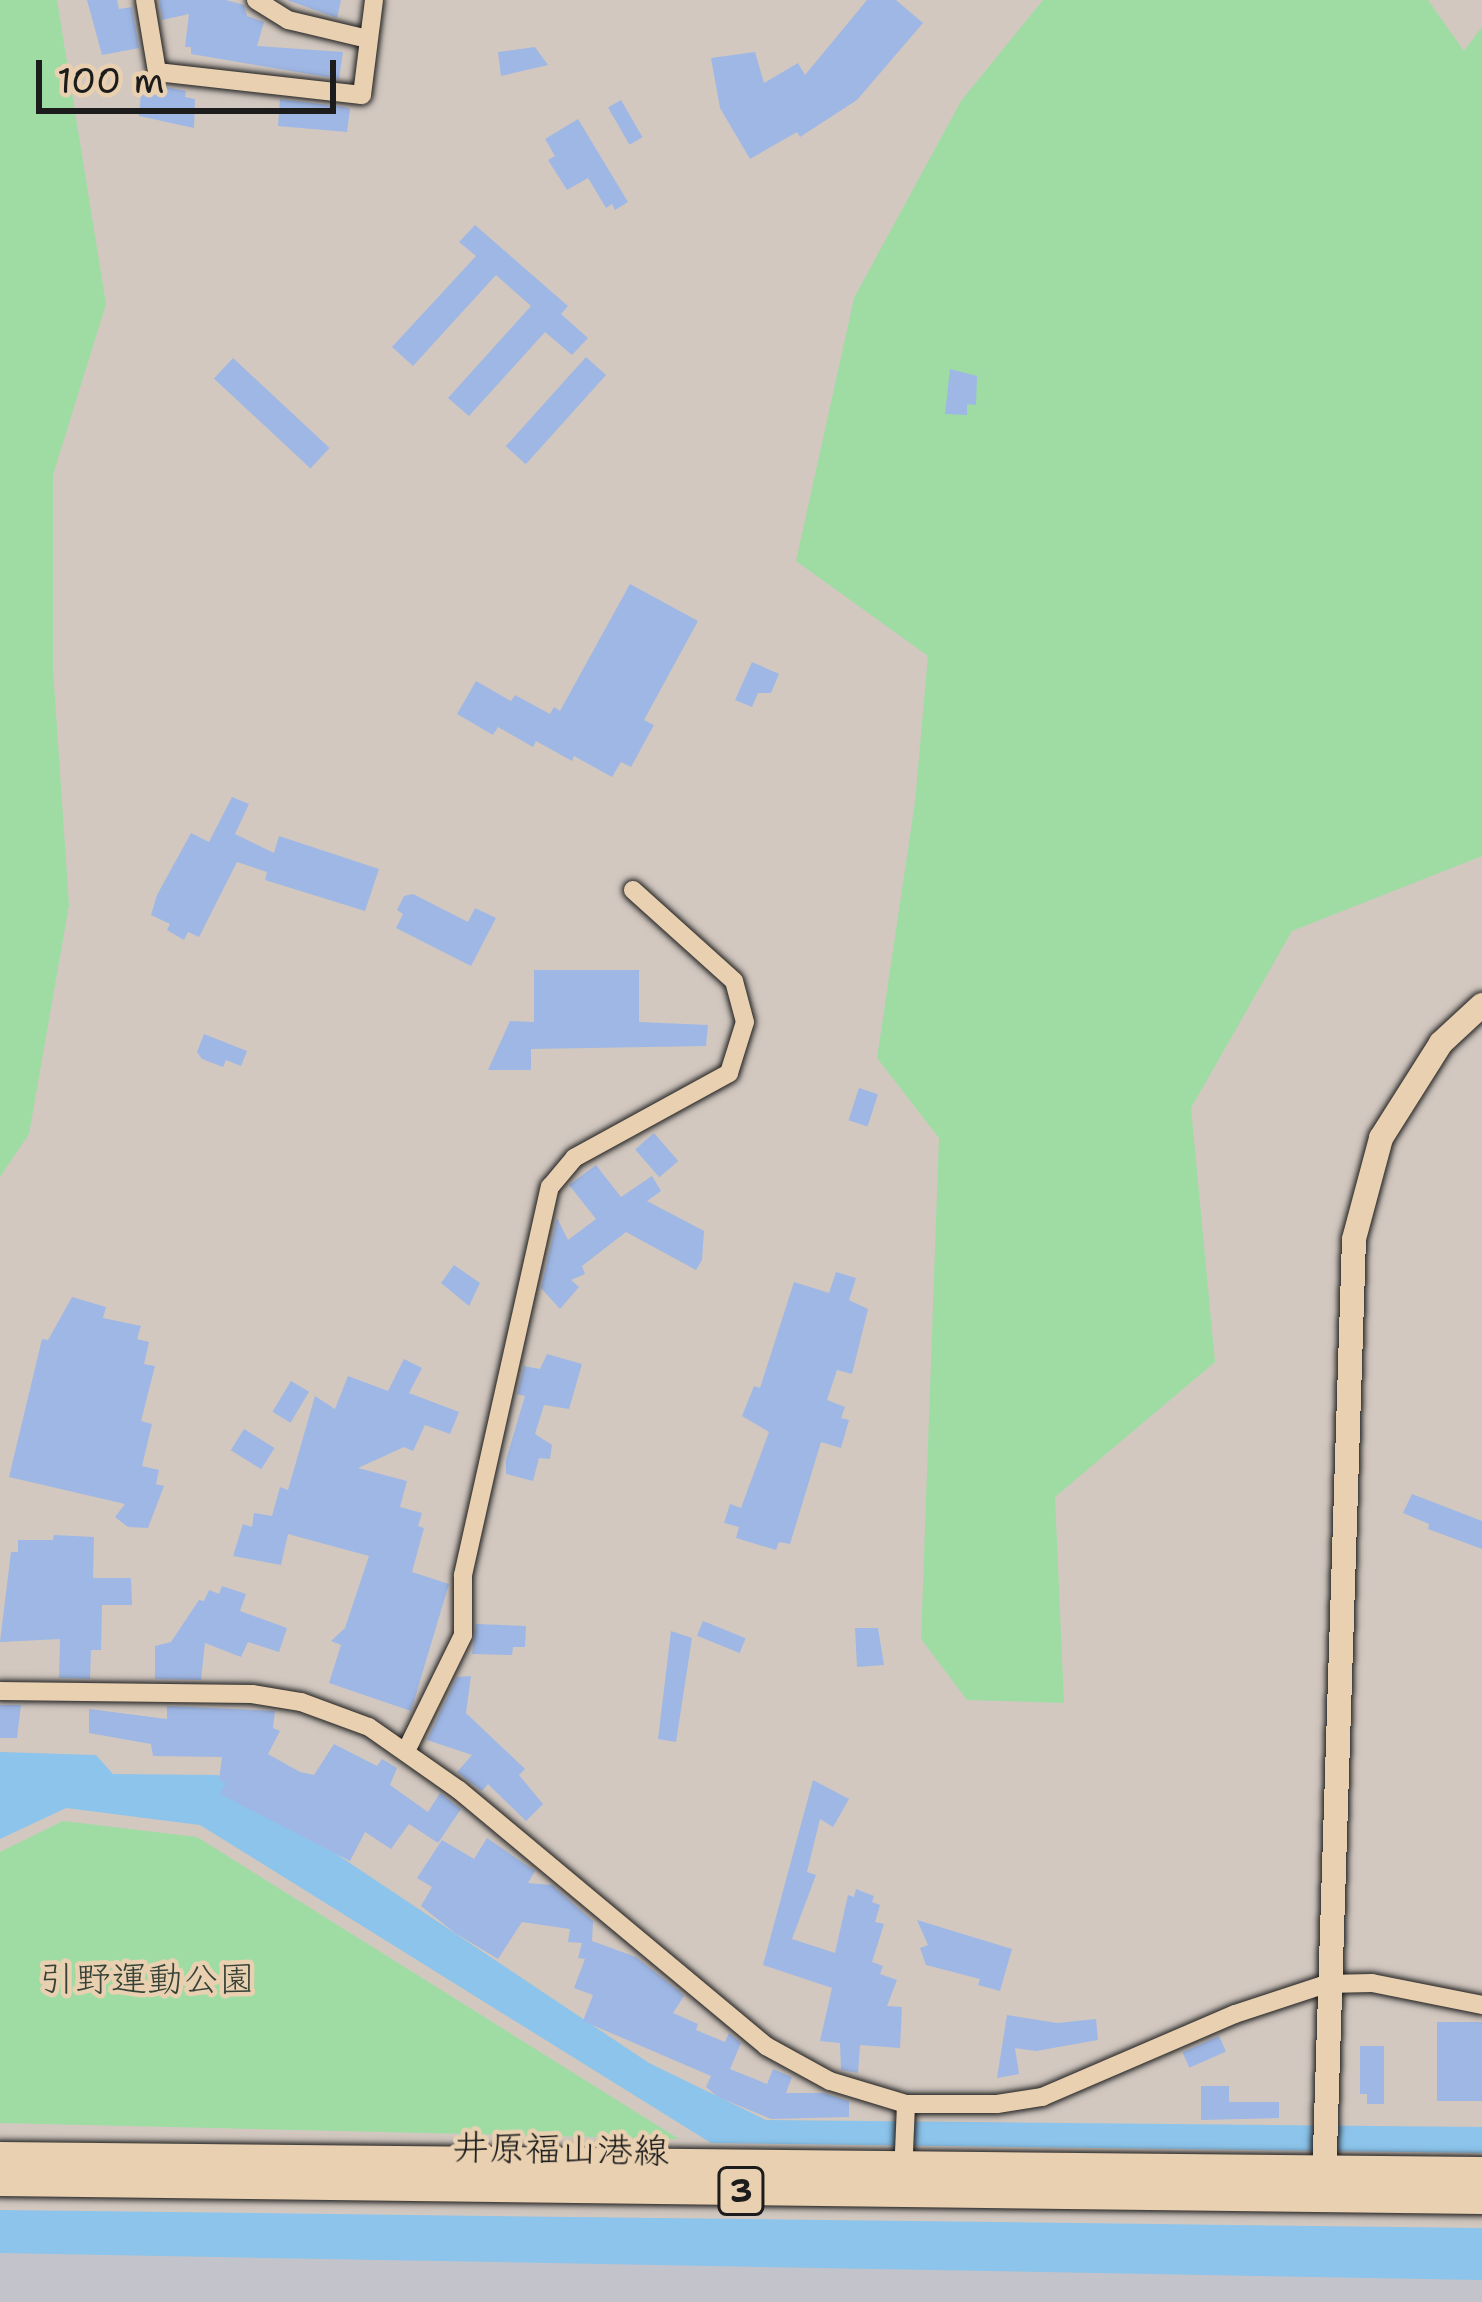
<!DOCTYPE html>
<html>
<head>
<meta charset="utf-8">
<style>
  body { margin:0 }
  #map { position:relative; width:1482px; height:2302px; overflow:hidden; background:#d2c8c0; font-family:"Shantell Sans","Klee One",sans-serif }
  div>[style] { position:absolute }
  .built>* { inset:0; background:#c3c3cb }
  .green>* { inset:0; background:#9edca4 }
  .water>* { inset:0; background:#8cc4eb }
  .building>* { inset:0; background:#9fb7e4; transform-origin:0 0 }
  .roads { filter:drop-shadow(0 0 3px #1c1c1c) drop-shadow(0 0 3px #1c1c1c) }
  .minor>* { height:18px; margin:-9px; padding:0 9px; transform-origin:9px; border-radius:9px; background:#e8d0b0 }
  .tertiary>* { height:24px; margin:-12px; padding:0 12px; transform-origin:12px; border-radius:12px; background:#e8d0b0 }
  .primary>* { height:30px; margin:-15px; padding:0 15px; transform-origin:15px; border-radius:15px; background:#e8d0b0 }
  span { translate:-50% -50%; white-space:nowrap; text-align:center; line-height:1.15; -webkit-text-stroke:9px #e8d0b0; paint-order:stroke }
  .shield-label span { padding:3px 9px; background:#e8d0b0; border:3px solid; border-radius:9px; -webkit-text-stroke-width:0 }
  .shield-label { font-size:33px; color:#1c1c1c; font-weight:700 }
  .park-label { font-size:36px; color:#364237 }
  .street-label { font-size:36px; color:#1c1c1c }
  .scale { position:absolute; left:36px; top:60px; width:300px; height:54px; box-sizing:border-box; border:6px solid #1c1c1c; border-top:0; padding-left:15px; font-size:36px; line-height:42px; white-space:nowrap; color:#1c1c1c; -webkit-text-stroke:9px #e8d0b0; paint-order:stroke }
</style>
</head>
<body>
<div id="map">
  <div class="built">
    <i style="clip-path:polygon(0 2244px,1482px 2264px,1482px 2302px,0 2302px)"></i>
  </div>
  <div class="green">
    <i style="clip-path:polygon(0 0,57px 0,106px 304px,53px 475px,53px 669px,69px 905px,29px 1134px,0 1177px)"></i>
    <i style="clip-path:polygon(1043px 0,1428px 0,1464px 51px,1482px 27px,1482px 856px,1292px 931px,1191px 1108px,1215px 1362px,1055px 1497px,1064px 1703px,967px 1700px,921px 1639px,939px 1138px,877px 1058px,915px 802px,928px 656px,796px 561px,854px 298px,961px 101px)"></i>
    <i style="clip-path:polygon(63px 1821px,197px 1837px,679px 2139px,0 2123px,0 1852px)"></i>
  </div>
  <div class="water">
    <i style="clip-path:polygon(0 1752px,96px 1755px,113px 1774px,218px 1775px,649px 2063px,766px 2120px,1482px 2127px,1482px 2153px,711px 2143px,200px 1825px,66px 1808px,0 1839px)"></i>
    <i style="clip-path:polygon(0 2210px,1482px 2228px,1482px 2280px,0 2253px)"></i>
  </div>
  <div class="building">
    <i style="clip-path:polygon(87px 0,117px 0,119px 9px,132px 7px,139px 48px,102px 55px)"></i>
    <i style="clip-path:polygon(159px 0,226px 0,244px 5px,247px 16px,264px 22px,257px 46px,343px 52px,339px 79px,191px 54px,191px 47px,185px 47px,189px 14px,162px 20px)"></i>
    <i style="clip-path:polygon(287px 0,341px 0,337px 18px)"></i>
    <i style="clip-path:polygon(867px 0,896px 0,923px 23px,857px 100px,800px 137px,797px 132px,750px 159px,720px 108px,711px 58px,755px 52px,764px 83px,798px 63px,805px 75px)"></i>
    <i style="clip-path:polygon(535px 47px,548px 65px,501px 76px,498px 52px)"></i>
    <i style="clip-path:polygon(152px 84px,186px 91px,185px 97px,195px 99px,194px 128px,139px 116px,141px 93px,151px 94px)"></i>
    <i style="clip-path:polygon(280px 99px,345px 107px,350px 109px,347px 132px,278px 126px)"></i>
    <i style="left:621px;top:100px;width:43px;height:15px;rotate:60deg"></i>
    <i style="clip-path:polygon(578px 119px,628px 202px,615px 210px,612px 204px,606px 208px,588px 178px,567px 190px,548px 160px,555px 156px,545px 139px)"></i>
    <i style="clip-path:polygon(475px 225px,568px 306px,561px 314px,588px 338px,572px 355px,545px 332px,469px 416px,448px 398px,531px 306px,496px 275px,413px 366px,392px 347px,476px 256px,459px 242px)"></i>
    <i style="left:586px;top:357px;width:27px;height:120px;rotate:42deg"></i>
    <i style="left:233px;top:358px;width:132px;height:28px;rotate:43deg"></i>
    <i style="clip-path:polygon(950px 369px,977px 376px,976px 405px,967px 404px,967px 415px,945px 414px)"></i>
    <i style="clip-path:polygon(630px 584px,698px 621px,644px 720px,654px 725px,631px 767px,621px 762px,612px 777px,574px 756px,572px 761px,536px 741px,533px 747px,498px 727px,493px 735px,457px 714px,476px 681px,511px 701px,515px 695px,550px 714px,554px 707px,560px 711px)"></i>
    <i style="clip-path:polygon(752px 662px,779px 674px,771px 693px,758px 693px,752px 707px,735px 700px)"></i>
    <i style="clip-path:polygon(232px 797px,249px 804px,235px 834px,274px 853px,279px 836px,379px 869px,365px 911px,265px 880px,267px 872px,237px 862px,199px 937px,188px 932px,184px 940px,167px 930px,170px 924px,151px 915px,157px 895px,191px 833px,209px 842px)"></i>
    <i style="clip-path:polygon(413px 894px,468px 922px,475px 908px,496px 918px,471px 966px,396px 928px,403px 914px,397px 910px,404px 896px)"></i>
    <i style="clip-path:polygon(534px 970px,639px 970px,639px 1022px,708px 1025px,706px 1046px,531px 1049px,531px 1070px,488px 1070px,510px 1021px,534px 1022px)"></i>
    <i style="clip-path:polygon(204px 1034px,247px 1051px,241px 1066px,226px 1060px,223px 1067px,202px 1059px,197px 1052px)"></i>
    <i style="left:859px;top:1088px;width:20px;height:34px;rotate:18deg"></i>
    <i style="left:654px;top:1133px;width:37px;height:25px;rotate:49deg"></i>
    <i style="clip-path:polygon(596px 1165px,621px 1197px,652px 1176px,661px 1191px,647px 1201px,704px 1231px,702px 1260px,696px 1270px,626px 1232px,582px 1266px,585px 1274px,571px 1280px,579px 1287px,560px 1309px,541px 1288px,557px 1218px,568px 1240px,596px 1219px,569px 1185px)"></i>
    <i style="clip-path:polygon(454px 1265px,480px 1283px,469px 1306px,441px 1283px)"></i>
    <i style="clip-path:polygon(836px 1272px,856px 1278px,849px 1300px,868px 1309px,852px 1374px,837px 1370px,827px 1400px,845px 1407px,841px 1418px,849px 1420px,841px 1448px,821px 1442px,790px 1544px,779px 1542px,776px 1550px,736px 1538px,739px 1527px,724px 1523px,730px 1504px,741px 1508px,769px 1432px,742px 1416px,754px 1386px,760px 1388px,794px 1282px,829px 1293px)"></i>
    <i style="clip-path:polygon(72px 1297px,106px 1307px,103px 1318px,141px 1326px,137px 1339px,149px 1342px,144px 1364px,155px 1366px,141px 1421px,152px 1424px,142px 1466px,159px 1470px,156px 1484px,164px 1486px,148px 1528px,128px 1527px,115px 1517px,125px 1504px,9px 1477px,42px 1339px,48px 1340px)"></i>
    <i style="clip-path:polygon(547px 1354px,582px 1364px,569px 1409px,544px 1405px,535px 1434px,552px 1445px,550px 1459px,539px 1458px,533px 1481px,506px 1474px,506px 1460px,525px 1396px,517px 1394px,524px 1366px,540px 1369px)"></i>
    <i style="clip-path:polygon(404px 1359px,422px 1368px,409px 1393px,459px 1412px,450px 1434px,425px 1425px,413px 1451px,404px 1447px,358px 1468px,407px 1481px,400px 1507px,422px 1513px,418px 1526px,424px 1528px,412px 1572px,449px 1584px,411px 1711px,329px 1683px,341px 1645px,331px 1641px,345px 1628px,369px 1556px,288px 1534px,281px 1565px,233px 1556px,243px 1524px,252px 1527px,254px 1513px,272px 1516px,280px 1487px,288px 1490px,315px 1396px,335px 1409px,348px 1376px,388px 1391px)"></i>
    <i style="left:291px;top:1381px;width:21px;height:36px;rotate:31deg"></i>
    <i style="left:244px;top:1429px;width:36px;height:25px;rotate:32deg"></i>
    <i style="clip-path:polygon(1412px 1494px,1482px 1521px,1482px 1549px,1428px 1529px,1429px 1524px,1403px 1513px)"></i>
    <i style="clip-path:polygon(54px 1535px,94px 1537px,93px 1578px,131px 1578px,132px 1605px,102px 1605px,101px 1650px,91px 1650px,90px 1679px,59px 1678px,60px 1639px,0 1642px,11px 1552px,18px 1552px,18px 1540px,53px 1540px)"></i>
    <i style="clip-path:polygon(222px 1586px,246px 1594px,240px 1611px,287px 1628px,279px 1652px,248px 1642px,241px 1657px,205px 1643px,201px 1680px,155px 1679px,155px 1646px,171px 1642px,199px 1600px,204px 1601px,209px 1590px,219px 1594px)"></i>
    <i style="left:703px;top:1621px;width:46px;height:16px;rotate:22deg"></i>
    <i style="clip-path:polygon(476px 1624px,526px 1626px,525px 1647px,513px 1647px,512px 1655px,472px 1654px)"></i>
    <i style="clip-path:polygon(855px 1628px,878px 1628px,884px 1665px,857px 1667px)"></i>
    <i style="clip-path:polygon(671px 1631px,692px 1638px,676px 1742px,658px 1739px)"></i>
    <i style="clip-path:polygon(471px 1676px,466px 1713px,525px 1769px,519px 1775px,543px 1804px,526px 1821px,488px 1784px,482px 1791px,457px 1772px,472px 1755px,427px 1740px,457px 1677px)"></i>
    <i style="clip-path:polygon(0 1705px,21px 1705px,17px 1738px,0 1738px)"></i>
    <i style="clip-path:polygon(167px 1706px,275px 1711px,273px 1728px,280px 1731px,268px 1754px,300px 1772px,314px 1775px,334px 1744px,377px 1766px,382px 1759px,397px 1768px,390px 1785px,428px 1812px,440px 1793px,461px 1809px,438px 1843px,409px 1824px,391px 1849px,365px 1832px,350px 1861px,220px 1794px,226px 1783px,219px 1780px,222px 1757px,153px 1756px,151px 1744px,89px 1733px,89px 1709px,167px 1719px)"></i>
    <i style="clip-path:polygon(813px 1780px,849px 1799px,833px 1827px,820px 1819px,807px 1872px,816px 1875px,792px 1939px,835px 1953px,848px 1895px,854px 1897px,856px 1889px,874px 1896px,872px 1902px,880px 1905px,875px 1922px,884px 1924px,872px 1962px,883px 1966px,880px 1974px,897px 1980px,887px 2006px,902px 2007px,900px 2048px,860px 2045px,858px 2073px,841px 2070px,840px 2043px,820px 2041px,832px 1988px,763px 1965px)"></i>
    <i style="clip-path:polygon(487px 1838px,535px 1871px,528px 1883px,552px 1885px,593px 1921px,592px 1941px,636px 1957px,679px 1991px,684px 1996px,673px 2013px,698px 2024px,696px 2030px,725px 2042px,729px 2033px,741px 2043px,730px 2069px,767px 2084px,773px 2069px,792px 2077px,786px 2093px,824px 2093px,849px 2101px,849px 2117px,771px 2119px,718px 2097px,706px 2087px,711px 2076px,583px 2021px,593px 1995px,574px 1988px,585px 1959px,578px 1958px,582px 1943px,568px 1942px,570px 1929px,522px 1922px,498px 1959px,455px 1933px,421px 1906px,432px 1887px,417px 1878px,442px 1840px,474px 1859px)"></i>
    <i style="clip-path:polygon(917px 1920px,1012px 1949px,1000px 1991px,978px 1985px,980px 1979px,926px 1965px,920px 1948px,928px 1945px)"></i>
    <i style="clip-path:polygon(1007px 2015px,1057px 2023px,1096px 2019px,1098px 2040px,1036px 2051px,1015px 2048px,1019px 2074px,997px 2078px)"></i>
    <i style="left:1437px;top:2022px;width:45px;height:79px"></i>
    <i style="left:1219px;top:2036px;width:17px;height:40px;rotate:66deg"></i>
    <i style="clip-path:polygon(1360px 2046px,1384px 2046px,1384px 2104px,1367px 2104px,1367px 2094px,1360px 2094px)"></i>
    <i style="clip-path:polygon(1201px 2086px,1229px 2086px,1229px 2102px,1279px 2102px,1279px 2118px,1201px 2120px)"></i>
  </div>
  <div class="roads">
    <div class="minor">
      <i style="left:145px;top:0;width:73px;rotate:80.5deg"></i>
      <i style="left:157px;top:72px;width:206px;rotate:6.4deg"></i>
      <i style="left:362px;top:95px;width:96px;rotate:-82.8deg"></i>
      <i style="left:256px;top:0;width:38px;rotate:32deg"></i>
      <i style="left:288px;top:20px;width:82px;rotate:13.4deg"></i>
      <i style="left:0;top:1691px;width:252px;rotate:0.7deg"></i>
      <i style="left:252px;top:1694px;width:50px;rotate:9.3deg"></i>
      <i style="left:301px;top:1702px;width:72px;rotate:20.2deg"></i>
      <i style="left:369px;top:1727px;width:110px;rotate:35deg"></i>
      <i style="left:459px;top:1790px;width:400px;rotate:39.8deg"></i>
      <i style="left:766px;top:2046px;width:73px;rotate:28.7deg"></i>
      <i style="left:830px;top:2081px;width:79px;rotate:16.8deg"></i>
      <i style="left:906px;top:2104px;width:91px"></i>
      <i style="left:997px;top:2104px;width:46px;rotate:-8.8deg"></i>
      <i style="left:1042px;top:2097px;width:210px;rotate:-23.3deg"></i>
      <i style="left:1235px;top:2014px;width:96px;rotate:-18.2deg"></i>
      <i style="left:1326px;top:1984px;width:46px;rotate:-1.2deg"></i>
      <i style="left:1372px;top:1983px;width:112px;rotate:11.3deg"></i>
      <i style="left:407px;top:1749px;width:127px;rotate:-63.8deg"></i>
      <i style="left:463px;top:1635px;width:60px;rotate:-90deg"></i>
      <i style="left:463px;top:1575px;width:398px;rotate:-77.4deg"></i>
      <i style="left:550px;top:1187px;width:38px;rotate:-50deg"></i>
      <i style="left:574px;top:1158px;width:177px;rotate:-28.7deg"></i>
      <i style="left:729px;top:1073px;width:53px;rotate:-72.6deg"></i>
      <i style="left:745px;top:1022px;width:42px;rotate:-105deg"></i>
      <i style="left:734px;top:981px;width:136px;rotate:-138deg"></i>
      <i style="left:903px;top:2176px;width:72px;rotate:-87.6deg"></i>
    </div>
    <div class="tertiary">
      <i style="left:1324px;top:2183px;width:944px;rotate:-88.18deg"></i>
      <i style="left:1354px;top:1239px;width:105px;rotate:-75deg"></i>
      <i style="left:1381px;top:1138px;width:112px;rotate:-57.7deg"></i>
      <i style="left:1441px;top:1043px;width:56px;rotate:-42.8deg"></i>
    </div>
    <div class="primary">
      <i style="left:0;top:2157px;width:1482px;rotate:0.58deg"></i>
      <i style="left:0;top:2181px;width:1482px;rotate:0.7deg"></i>
    </div>
  </div>
  <div class="shield-label">
    <span style="left:741px;top:2191px">3</span>
  </div>
  <div class="park-label">
    <span style="left:147px;top:1979px">引野運動公園</span>
  </div>
  <div class="street-label">
    <span style="left:561px;top:2149px;rotate:1deg">井原福山港線</span>
  </div>
  <div class="scale">100 m</div>
</div>
</body>
</html>
